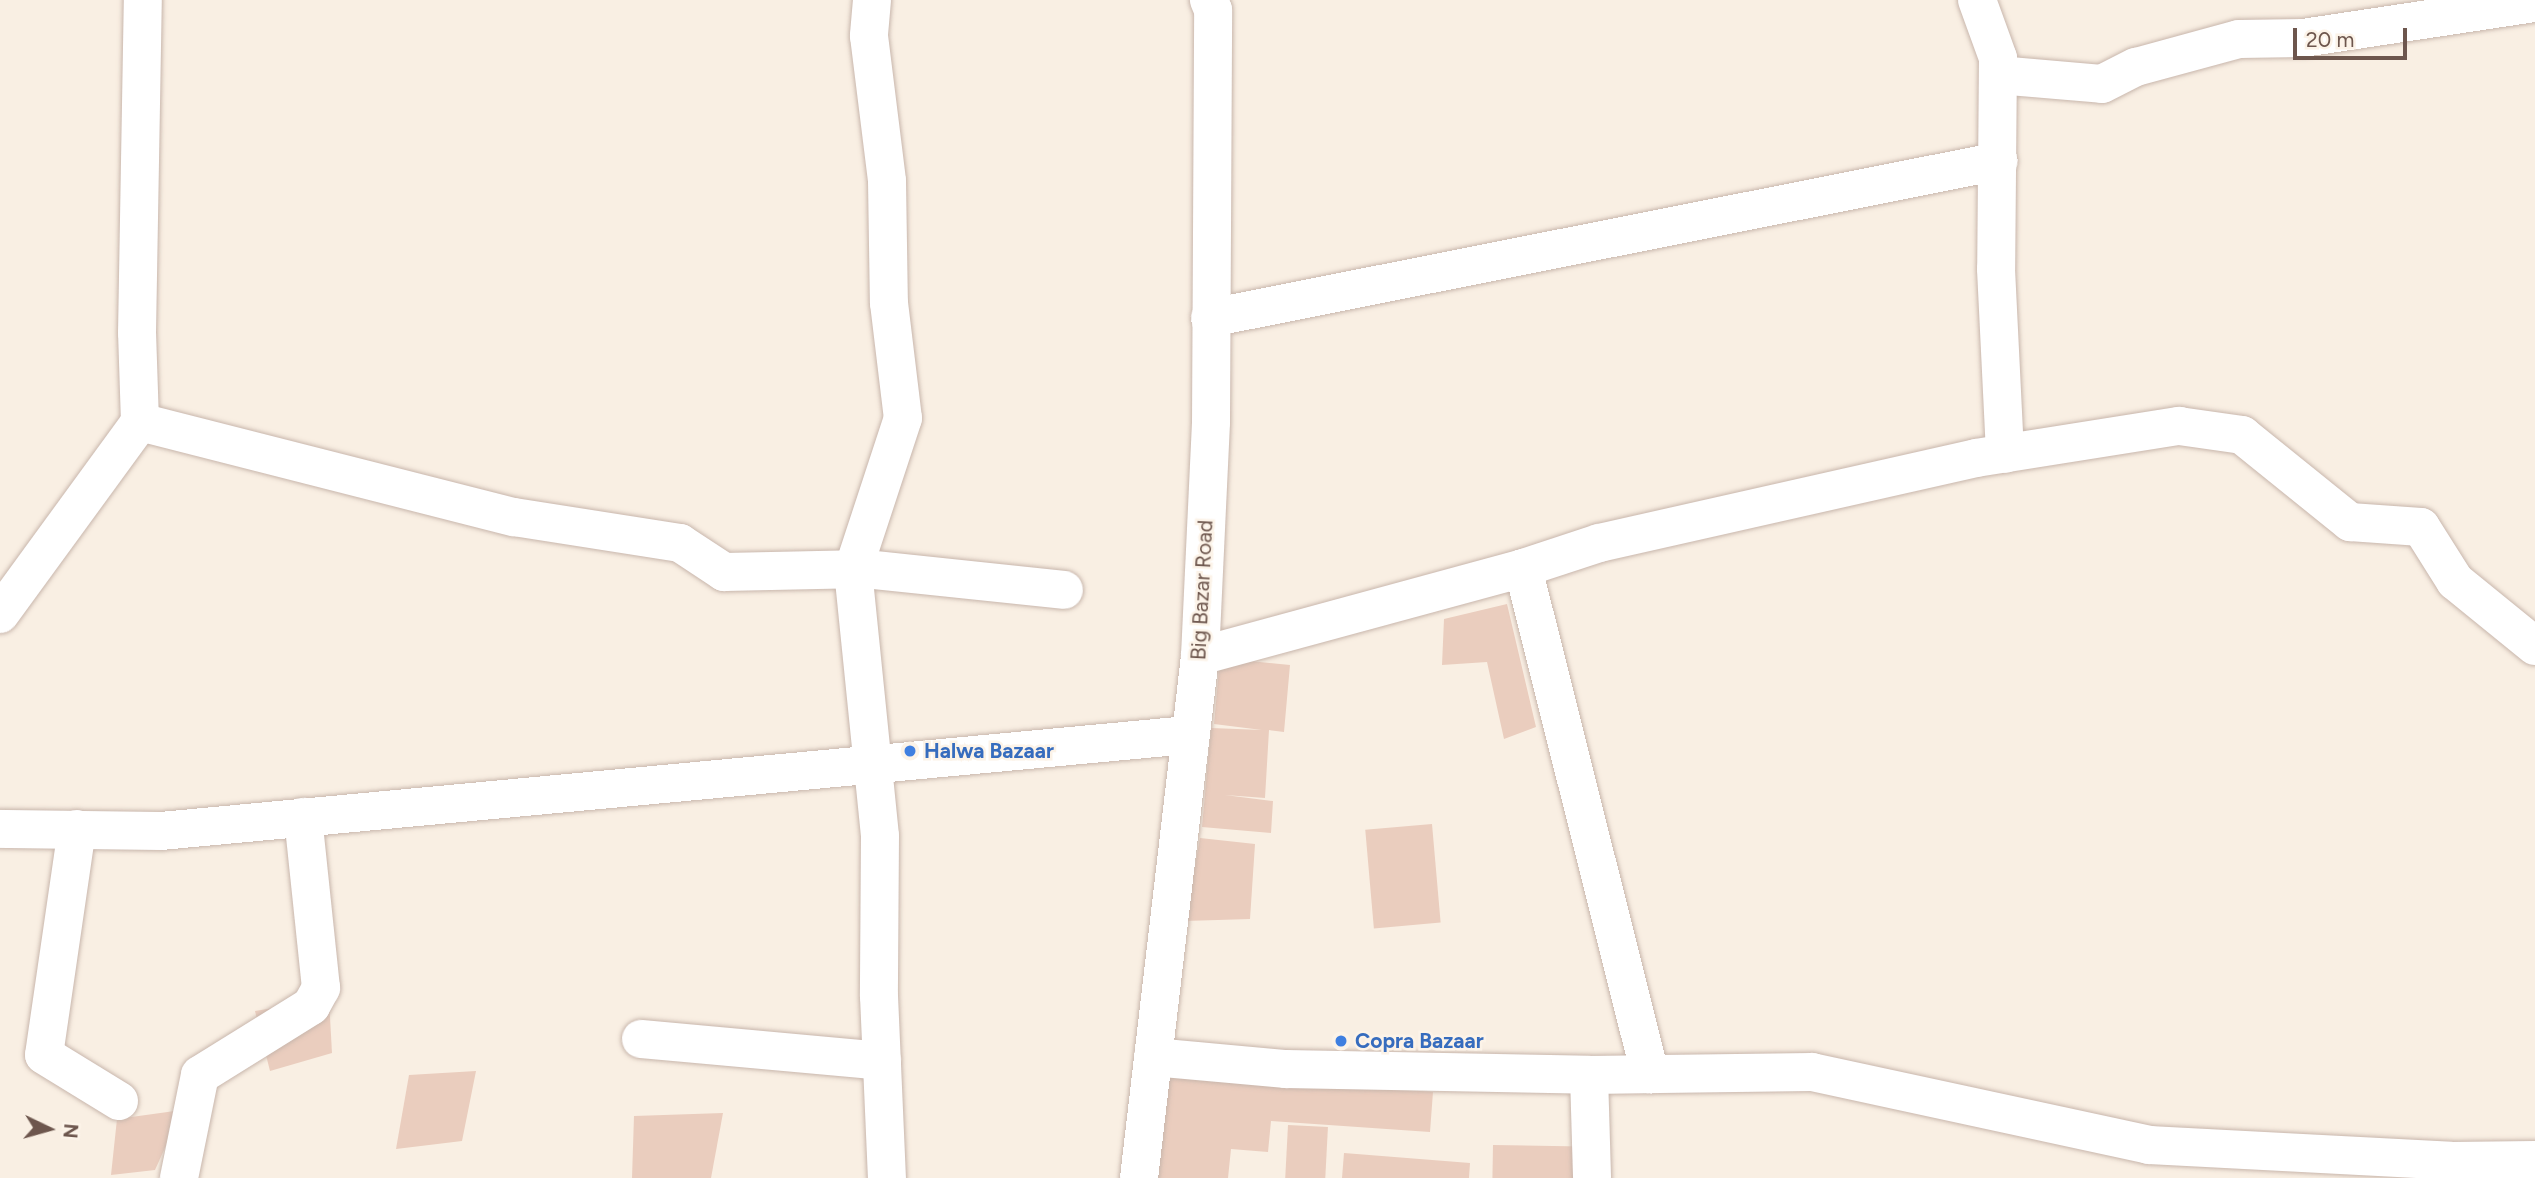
<!DOCTYPE html>
<html>
<head>
<meta charset="utf-8">
<style>
  body { margin:0 }
  #map { position:relative; width:2535px; height:1178px; overflow:hidden; background:#f9efe3; font-family:Figtree,sans-serif }
  div>[style] { position:absolute }
  .building>* { inset:0; background:#eacdbe; transform-origin:0 0 }
  .roads { filter:drop-shadow(0 0 2px #c8b6ac) drop-shadow(0 0 2px #c8b6ac) }
  .street>* { height:38px; margin:-19px; padding:0 19px; transform-origin:19px; border-radius:19px; background:#fff }
  .secondary>* { height:38px; margin:-19px; padding:0 19px; transform-origin:19px; border-radius:19px; background:#fff }
  .dots>* { width:19px; height:19px; translate:-50% -50%; box-sizing:border-box; border:4px solid #fcf3e8; border-radius:50% }
  span { translate:-50% -50%; white-space:nowrap; text-align:center; line-height:1.15; -webkit-text-stroke:5px #fcf3e8; paint-order:stroke }
  .street-label { font-size:21px; color:#6d564d }
  .shop-label { font-size:21px; color:#366cbe; font-weight:700 }
  .left { translate:0 -50%; text-align:left }
  .north { position:absolute; left:14px; top:1094px; width:70px; height:70px; -webkit-text-stroke:5px #fcf3e8; paint-order:stroke; rotate:95deg; font-size:19px; font-weight:700; line-height:28px; text-align:center; color:#6d564d }
  .north::after { content:''; display:block; margin:auto; width:24px; height:32px; background:#6d564d; clip-path:polygon(50% 0,100% 100%,50% 72%,0 100%) }
  .scale { position:absolute; left:2293px; top:28px; width:114px; height:32px; box-sizing:border-box; border:4px solid #6d564d; border-top:0; padding-left:9px; font-size:21px; line-height:24px; white-space:nowrap; color:#6d564d; -webkit-text-stroke:5px #fcf3e8; paint-order:stroke }
</style>
</head>
<body>
<div id="map">
  <div class="building">
    <i style="clip-path:polygon(1507px 604px,1536px 727px,1504px 739px,1487px 662px,1442px 665px,1444px 619px)"></i>
    <i style="clip-path:polygon(1220px 658px,1290px 665px,1284px 732px,1269px 730px,1265px 798px,1225px 795px,1273px 801px,1271px 833px,1202px 827px,1211px 728px,1262px 730px,1214px 724px)"></i>
    <i style="left:1432px;top:824px;width:99px;height:67px;rotate:85deg"></i>
    <i style="clip-path:polygon(1200px 838px,1255px 844px,1250px 919px,1185px 921px)"></i>
    <i style="clip-path:polygon(329px 999px,332px 1053px,270px 1071px,255px 1011px)"></i>
    <i style="clip-path:polygon(1164px 1070px,1433px 1092px,1430px 1132px,1271px 1121px,1268px 1152px,1231px 1149px,1228px 1178px,1151px 1178px)"></i>
    <i style="clip-path:polygon(476px 1071px,462px 1141px,396px 1149px,409px 1075px)"></i>
    <i style="clip-path:polygon(182px 1110px,155px 1170px,111px 1175px,117px 1119px)"></i>
    <i style="clip-path:polygon(723px 1113px,711px 1178px,632px 1178px,634px 1116px)"></i>
    <i style="left:1288px;top:1125px;width:40px;height:53px;rotate:3deg"></i>
    <i style="left:1493px;top:1145px;width:89px;height:33px;rotate:1deg"></i>
    <i style="clip-path:polygon(1344px 1153px,1470px 1163px,1469px 1178px,1342px 1178px)"></i>
  </div>
  <div class="roads">
    <div class="street">
      <i style="left:872px;top:0;width:36px;rotate:95deg"></i>
      <i style="left:869px;top:36px;width:146px;rotate:82.9deg"></i>
      <i style="left:887px;top:181px;width:122px;rotate:89.1deg"></i>
      <i style="left:889px;top:303px;width:116px;rotate:83.1deg"></i>
      <i style="left:903px;top:418px;width:160px;rotate:108.2deg"></i>
      <i style="left:853px;top:570px;width:267px;rotate:84.2deg"></i>
      <i style="left:880px;top:836px;width:160px;rotate:90.4deg"></i>
      <i style="left:879px;top:996px;width:182px;rotate:87.5deg"></i>
      <i style="left:1977px;top:0;width:62px;rotate:70.1deg"></i>
      <i style="left:1998px;top:58px;width:211px;rotate:90.5deg"></i>
      <i style="left:1996px;top:269px;width:185px;rotate:87.2deg"></i>
      <i style="left:1998px;top:75px;width:104px;rotate:4.9deg"></i>
      <i style="left:2102px;top:84px;width:38px;rotate:-27deg"></i>
      <i style="left:2136px;top:67px;width:107px;rotate:-15.2deg"></i>
      <i style="left:2239px;top:39px;width:64px;rotate:-0.9deg"></i>
      <i style="left:2303px;top:38px;width:235px;rotate:-8.6deg"></i>
      <i style="left:1210px;top:318px;width:804px;rotate:-11.25deg"></i>
      <i style="left:140px;top:422px;width:386px;rotate:14.3deg"></i>
      <i style="left:514px;top:517px;width:168px;rotate:8.9deg"></i>
      <i style="left:680px;top:543px;width:53px;rotate:33.4deg"></i>
      <i style="left:724px;top:572px;width:141px;rotate:-1.2deg"></i>
      <i style="left:865px;top:569px;width:200px;rotate:6deg"></i>
      <i style="left:1523px;top:568px;width:522px;rotate:75.91deg"></i>
      <i style="left:0;top:614px;width:238px;rotate:-53.9deg"></i>
      <i style="left:140px;top:422px;width:89px;rotate:-91.9deg"></i>
      <i style="left:137px;top:333px;width:333px;rotate:-89deg"></i>
      <i style="left:1200px;top:656px;width:335px;rotate:-15.2deg"></i>
      <i style="left:1523px;top:568px;width:80px;rotate:-18.2deg"></i>
      <i style="left:1599px;top:543px;width:386px;rotate:-12.7deg"></i>
      <i style="left:1976px;top:458px;width:206px;rotate:-9deg"></i>
      <i style="left:2179px;top:426px;width:64px;rotate:8.1deg"></i>
      <i style="left:2242px;top:435px;width:139px;rotate:38.9deg"></i>
      <i style="left:2350px;top:522px;width:71px;rotate:4deg"></i>
      <i style="left:2421px;top:527px;width:64px;rotate:57.8deg"></i>
      <i style="left:2455px;top:581px;width:103px;rotate:39.1deg"></i>
      <i style="left:0;top:829px;width:161px;rotate:0.7deg"></i>
      <i style="left:161px;top:831px;width:1031px;rotate:-5.34deg"></i>
      <i style="left:77px;top:829px;width:228px;rotate:98.3deg"></i>
      <i style="left:44px;top:1055px;width:88px;rotate:31.5deg"></i>
      <i style="left:641px;top:1039px;width:242px;rotate:5.2deg"></i>
      <i style="left:1153px;top:1057px;width:134px;rotate:5.2deg"></i>
      <i style="left:1286px;top:1069px;width:303px;rotate:1.1deg"></i>
      <i style="left:1589px;top:1075px;width:223px;rotate:-0.8deg"></i>
      <i style="left:1812px;top:1072px;width:345px;rotate:12.2deg"></i>
      <i style="left:2149px;top:1145px;width:302px;rotate:3deg"></i>
      <i style="left:2451px;top:1161px;width:84px;rotate:-0.7deg"></i>
      <i style="left:1589px;top:1075px;width:103px;rotate:88.3deg"></i>
      <i style="left:179px;top:1178px;width:105px;rotate:-78.5deg"></i>
      <i style="left:200px;top:1075px;width:131px;rotate:-31.9deg"></i>
      <i style="left:311px;top:1006px;width:21px;rotate:-61deg"></i>
      <i style="left:321px;top:988px;width:172px;rotate:-96deg"></i>
    </div>
    <div class="secondary">
      <i style="left:1139px;top:1178px;width:526px;rotate:-83.33deg"></i>
      <i style="left:1200px;top:656px;width:234px;rotate:-87.3deg"></i>
      <i style="left:1211px;top:422px;width:412px;rotate:-89.7deg"></i>
      <i style="left:1213px;top:10px;width:11px;rotate:-112deg"></i>
    </div>
  </div>
  <div class="dots">
    <i style="left:910px;top:751px;background:#3f7fe0"></i>
    <i style="left:1341px;top:1041px;background:#3f7fe0"></i>
  </div>
  <div class="street-label">
    <span style="left:1202px;top:590px;rotate:-87deg">Big Bazar Road</span>
  </div>
  <div class="shop-label">
    <span class="left" style="left:924px;top:751px">Halwa Bazaar</span>
    <span class="left" style="left:1355px;top:1041px">Copra Bazaar</span>
  </div>
  <div class="north">N</div>
  <div class="scale">20 m</div>
</div>
</body>
</html>
